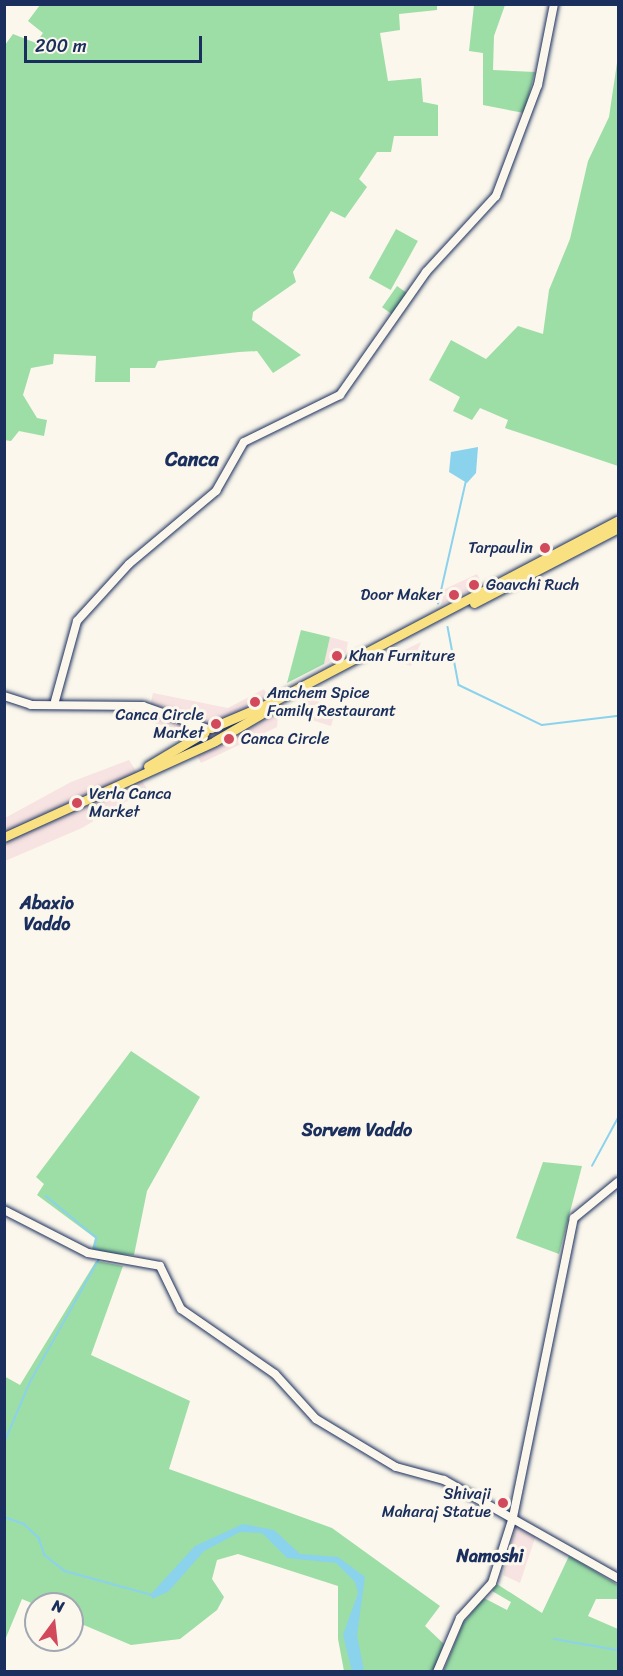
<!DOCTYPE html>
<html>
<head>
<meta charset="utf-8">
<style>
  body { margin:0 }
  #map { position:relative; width:623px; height:1676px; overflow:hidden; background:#fbf7ec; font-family:Sriracha,sans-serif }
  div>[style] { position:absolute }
  .built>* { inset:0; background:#f7e3e1 }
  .green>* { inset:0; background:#9ddda6; transform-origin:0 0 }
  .water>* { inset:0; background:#8bd2ed }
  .stream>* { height:1.5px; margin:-0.75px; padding:0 0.75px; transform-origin:0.75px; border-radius:0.75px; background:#8bd2ed }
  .roads { filter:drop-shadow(0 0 2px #1b2f5e) drop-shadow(0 0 2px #1b2f5e) }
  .minor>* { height:8px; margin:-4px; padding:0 4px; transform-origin:4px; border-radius:4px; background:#fbf7ec }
  .major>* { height:9px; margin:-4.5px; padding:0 4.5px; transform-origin:4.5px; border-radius:4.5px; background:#f9e181 }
  .dots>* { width:16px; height:16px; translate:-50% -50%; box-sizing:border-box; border:3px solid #fbf7ec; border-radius:50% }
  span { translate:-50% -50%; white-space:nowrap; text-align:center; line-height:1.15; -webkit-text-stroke:6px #fbf7ec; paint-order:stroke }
  .poi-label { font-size:16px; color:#1b2f5e }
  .right { translate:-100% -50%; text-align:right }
  .left { translate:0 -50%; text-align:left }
  .neighbourhood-label { font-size:18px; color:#1b2f5e; font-weight:700 }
  .quarter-label { font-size:20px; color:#1b2f5e; font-weight:700 }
  .frame { position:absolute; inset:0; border:6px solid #1b2f5e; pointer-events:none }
  .north { position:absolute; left:24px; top:1592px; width:60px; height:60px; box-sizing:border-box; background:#fbf7ec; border:2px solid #a1a7b3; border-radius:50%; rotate:15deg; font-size:16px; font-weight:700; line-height:24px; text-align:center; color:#1b2f5e }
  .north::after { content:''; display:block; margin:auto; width:21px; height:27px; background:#d1495b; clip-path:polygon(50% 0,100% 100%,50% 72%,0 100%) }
  .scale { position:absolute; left:24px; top:36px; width:178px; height:27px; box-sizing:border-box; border:3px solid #1b2f5e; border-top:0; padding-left:8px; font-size:18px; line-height:21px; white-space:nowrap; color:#1b2f5e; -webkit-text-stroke:4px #fbf7ec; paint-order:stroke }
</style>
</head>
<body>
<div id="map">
  <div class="built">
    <i style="clip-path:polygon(477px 574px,482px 584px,441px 605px,445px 589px)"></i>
    <i style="clip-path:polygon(330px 637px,348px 642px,346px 653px,324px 664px)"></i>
    <i style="clip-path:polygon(421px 642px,411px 666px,388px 658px)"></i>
    <i style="clip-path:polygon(264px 689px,278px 714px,277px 727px,201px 763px,185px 732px,147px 721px,153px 693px,228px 708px)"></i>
    <i style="clip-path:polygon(309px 699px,337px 707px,331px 726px,286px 712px)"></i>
    <i style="clip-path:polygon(129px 760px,147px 789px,82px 828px,5px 861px,5px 818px,71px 782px)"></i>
    <i style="clip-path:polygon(516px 1524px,536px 1535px,520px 1583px,503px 1575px)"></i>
  </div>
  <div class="green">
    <i style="clip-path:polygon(40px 5px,437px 5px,437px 10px,399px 14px,400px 30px,380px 33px,388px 81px,421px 78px,423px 102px,438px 105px,438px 136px,394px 136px,391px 152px,377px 152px,359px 179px,367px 187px,345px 218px,331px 211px,293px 272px,296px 282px,253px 312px,252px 320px,301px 355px,273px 373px,257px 351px,239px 352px,158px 361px,155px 368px,130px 368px,130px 382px,95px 382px,96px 356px,54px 354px,53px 364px,31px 368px,23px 395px,37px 418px,47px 420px,44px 436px,19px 431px,11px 441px,4px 440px,5px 45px,13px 34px,36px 43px,43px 33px,28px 21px)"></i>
    <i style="clip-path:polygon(474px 5px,505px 5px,494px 36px,493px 70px,535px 72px,524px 113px,483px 105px,483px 53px,469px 51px)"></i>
    <i style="clip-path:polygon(618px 56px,618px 466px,505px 428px,508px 420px,480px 408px,472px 420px,453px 411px,460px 397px,429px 380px,451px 340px,486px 359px,518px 326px,543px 334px,549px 290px,570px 239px,588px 161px,609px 117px)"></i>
    <i style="left:396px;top:229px;width:25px;height:56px;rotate:29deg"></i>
    <i style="left:397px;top:286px;width:12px;height:26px;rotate:35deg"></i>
    <i style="clip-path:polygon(301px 630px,330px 637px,324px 664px,287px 683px)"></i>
    <i style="clip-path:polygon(131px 1051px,200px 1097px,147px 1191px,134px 1255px,111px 1254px,92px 1249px,95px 1238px,37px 1195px,44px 1184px,36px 1177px)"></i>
    <i style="clip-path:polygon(543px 1162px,582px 1166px,559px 1254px,516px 1238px)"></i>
    <i style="clip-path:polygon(96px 1261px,123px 1266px,91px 1355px,190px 1401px,169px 1469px,332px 1528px,440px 1606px,425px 1626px,444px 1644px,434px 1671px,344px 1671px,338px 1639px,338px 1586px,238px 1554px,217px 1560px,212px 1579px,224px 1597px,217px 1610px,180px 1639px,131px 1645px,72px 1620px,72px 1604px,36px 1605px,22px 1599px,5px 1640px,4px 1376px,20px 1385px)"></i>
    <i style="clip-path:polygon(569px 1556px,618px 1585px,618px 1599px,596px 1599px,588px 1616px,618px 1629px,618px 1671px,443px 1672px,463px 1623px,484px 1598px,507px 1610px,511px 1602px,492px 1591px,497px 1584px,542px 1613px)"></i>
  </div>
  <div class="water">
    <i style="clip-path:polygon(478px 447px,476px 473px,467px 483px,449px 472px,451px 452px)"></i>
    <i style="clip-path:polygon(243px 1524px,274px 1530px,300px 1554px,338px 1557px,365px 1577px,357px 1635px,364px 1671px,352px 1671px,343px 1635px,358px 1593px,355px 1582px,336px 1563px,287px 1558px,262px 1533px,240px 1532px,204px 1551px,169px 1591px,152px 1599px,151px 1594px,195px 1546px)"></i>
  </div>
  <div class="stream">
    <i style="left:438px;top:604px;width:126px;rotate:-77.2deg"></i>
    <i style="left:448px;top:627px;width:59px;rotate:79.3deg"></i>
    <i style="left:459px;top:685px;width:92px;rotate:25.7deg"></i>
    <i style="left:542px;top:725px;width:77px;rotate:-6.8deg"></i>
    <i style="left:592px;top:1166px;width:55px;rotate:-61.6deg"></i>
    <i style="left:46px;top:1196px;width:66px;rotate:39.5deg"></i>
    <i style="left:97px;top:1238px;width:9px;rotate:103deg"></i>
    <i style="left:95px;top:1247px;width:9px;rotate:36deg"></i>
    <i style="left:4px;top:1443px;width:66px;rotate:-66.9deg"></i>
    <i style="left:30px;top:1382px;width:141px;rotate:-60.7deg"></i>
    <i style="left:4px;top:1517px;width:21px;rotate:19deg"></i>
    <i style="left:24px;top:1524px;width:21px;rotate:43deg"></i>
    <i style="left:39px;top:1538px;width:18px;rotate:71deg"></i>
    <i style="left:45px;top:1555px;width:26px;rotate:39deg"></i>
    <i style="left:65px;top:1571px;width:90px;rotate:15.4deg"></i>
    <i style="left:554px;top:1639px;width:65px;rotate:9.8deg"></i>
  </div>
  <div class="roads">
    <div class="minor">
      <i style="left:4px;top:696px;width:28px;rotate:18deg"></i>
      <i style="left:31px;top:705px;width:112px;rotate:0.5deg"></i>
      <i style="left:143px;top:706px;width:69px;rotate:19.5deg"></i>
      <i style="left:55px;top:701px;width:83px;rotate:-74.6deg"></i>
      <i style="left:77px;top:621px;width:77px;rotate:-47.6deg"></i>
      <i style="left:129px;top:564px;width:114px;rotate:-40deg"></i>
      <i style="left:216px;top:491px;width:56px;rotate:-60.3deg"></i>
      <i style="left:244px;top:442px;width:107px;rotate:-26.1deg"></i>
      <i style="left:340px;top:395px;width:150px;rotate:-55deg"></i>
      <i style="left:426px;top:272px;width:103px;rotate:-47.4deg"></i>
      <i style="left:496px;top:196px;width:119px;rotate:-69.3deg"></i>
      <i style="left:538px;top:85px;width:83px;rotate:-78.8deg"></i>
      <i style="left:186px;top:720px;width:25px;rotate:45deg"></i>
      <i style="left:4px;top:1210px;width:94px;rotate:27.1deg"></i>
      <i style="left:88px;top:1253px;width:73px;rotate:10.2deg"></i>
      <i style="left:160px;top:1266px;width:48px;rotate:64deg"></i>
      <i style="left:181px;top:1309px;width:114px;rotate:34.7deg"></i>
      <i style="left:275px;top:1374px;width:61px;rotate:47.7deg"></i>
      <i style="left:316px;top:1419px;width:93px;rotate:31deg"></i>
      <i style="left:396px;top:1467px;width:50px;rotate:15.2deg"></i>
      <i style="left:444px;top:1480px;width:200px;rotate:29.4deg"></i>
      <i style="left:437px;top:1672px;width:59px;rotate:-66.9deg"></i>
      <i style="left:460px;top:1618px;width:47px;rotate:-47.6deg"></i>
      <i style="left:492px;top:1583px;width:69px;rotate:-72.3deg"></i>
      <i style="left:513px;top:1517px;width:305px;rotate:-78.5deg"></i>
      <i style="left:574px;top:1218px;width:57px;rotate:-39.3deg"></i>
    </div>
    <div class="major">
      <i style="left:474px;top:603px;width:162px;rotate:-27.5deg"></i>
      <i style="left:211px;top:728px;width:66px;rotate:-23.1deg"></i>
      <i style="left:272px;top:702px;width:391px;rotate:-27.7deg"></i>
      <i style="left:215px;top:741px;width:67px;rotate:-30.4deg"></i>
      <i style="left:148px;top:766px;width:66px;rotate:-30.8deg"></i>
      <i style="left:4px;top:837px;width:230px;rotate:-24.4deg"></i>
    </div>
  </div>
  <div class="dots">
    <i style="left:545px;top:548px;background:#d1495b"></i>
    <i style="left:474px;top:585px;background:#d1495b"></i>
    <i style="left:454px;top:595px;background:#d1495b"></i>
    <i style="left:337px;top:656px;background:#d1495b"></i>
    <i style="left:255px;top:702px;background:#d1495b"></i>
    <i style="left:216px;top:724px;background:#d1495b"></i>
    <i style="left:229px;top:739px;background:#d1495b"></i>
    <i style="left:77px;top:803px;background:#d1495b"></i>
    <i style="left:503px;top:1503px;background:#d1495b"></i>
  </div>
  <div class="poi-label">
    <span class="right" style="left:533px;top:548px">Tarpaulin</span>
    <span class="left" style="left:486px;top:585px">Goavchi Ruch</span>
    <span class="right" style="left:442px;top:595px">Door Maker</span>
    <span class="left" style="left:349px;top:656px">Khan Furniture</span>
    <span class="left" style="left:267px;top:702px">Amchem Spice<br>Family Restaurant</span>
    <span class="right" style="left:204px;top:724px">Canca Circle<br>Market</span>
    <span class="left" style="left:241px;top:739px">Canca Circle</span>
    <span class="left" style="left:89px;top:803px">Verla Canca<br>Market</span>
    <span class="right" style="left:491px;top:1503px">Shivaji<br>Maharaj Statue</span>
  </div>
  <div class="neighbourhood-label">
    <span style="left:47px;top:914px">Abaxio<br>Vaddo</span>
    <span style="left:357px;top:1130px">Sorvem Vaddo</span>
    <span style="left:490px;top:1556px">Namoshi</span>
  </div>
  <div class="quarter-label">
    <span style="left:192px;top:459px">Canca</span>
  </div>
  <div class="frame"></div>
  <div class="north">N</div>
  <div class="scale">200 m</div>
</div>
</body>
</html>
